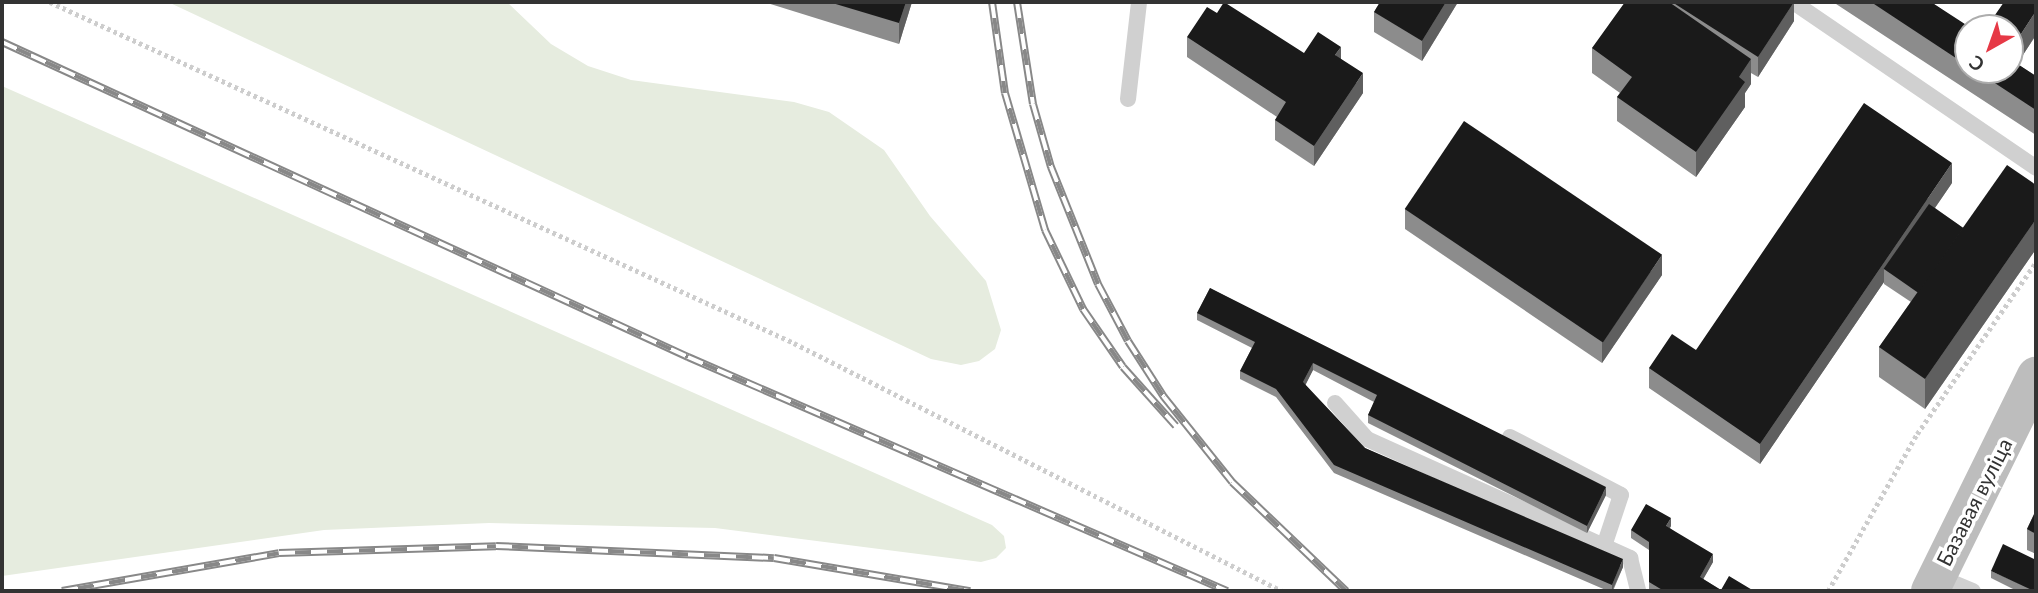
<!DOCTYPE html>
<html>
<head>
<meta charset="utf-8">
<style>
  body { margin:0 }
  #map { position:relative; width:2038px; height:593px; overflow:hidden; background:#fff; font-family:Lato,sans-serif }
  div>[style] { position:absolute }
  .green>* { inset:0; background:#e6ecdf }
  .path>* { height:4.5px; margin-top:-2.25px; transform-origin:0; background:repeating-linear-gradient(90deg,#cdcdcd 0 3.5px,transparent 0 7px) }
  .lane>* { height:16px; margin:-8px; padding:0 8px; transform-origin:8px; border-radius:8px; background:#d0d0d0 }
  .secondary>* { height:38px; margin:-19px; padding:0 19px; transform-origin:19px; border-radius:19px; background:#bdbdbd }
  .rail>* { height:8px; margin-top:-4px; transform-origin:0; background:repeating-linear-gradient(90deg,#fff 0 16px,#888 0 32px); box-sizing:border-box; border-block:2px solid #888 }
  .wall>* { inset:0; background:#8c8c8c }
  .shaded-wall>* { inset:0; background:#5f5f5f }
  .building>* { inset:0; background:#1a1a1a; transform-origin:0 0 }
  span { translate:-50% -50%; white-space:nowrap; text-align:center; line-height:1.15; -webkit-text-stroke:7px #fff; paint-order:stroke }
  .street-label { font-size:21px; color:#333 }
  .frame { position:absolute; inset:0; border:4px solid #333; pointer-events:none }
  .north { position:absolute; left:1954px; top:14px; width:70px; height:70px; box-sizing:border-box; background:#fff; border:2px solid #adadad; border-radius:50%; rotate:220deg; font-size:19px; font-weight:700; line-height:28px; text-align:center; color:#333 }
  .north::after { content:''; display:block; margin:auto; width:24px; height:32px; background:#e63946; clip-path:polygon(50% 0,100% 100%,50% 72%,0 100%) }
</style>
</head>
<body>
<div id="map">
  <div class="green">
    <i style="clip-path:polygon(168px 2px,507px 2px,551px 44px,588px 66px,631px 80px,794px 102px,829px 112px,884px 150px,930px 216px,986px 281px,1001px 330px,995px 349px,979px 361px,961px 365px,931px 359px)"></i>
    <i style="clip-path:polygon(2px 86px,992px 525px,1004px 536px,1006px 548px,996px 558px,981px 562px,715px 528px,489px 523px,324px 530px,2px 576px)"></i>
  </div>
  <div class="path">
    <i style="left:50px;top:2px;width:818px;rotate:24.62deg"></i>
    <i style="left:794px;top:343px;width:547px;rotate:26.94deg"></i>
    <i style="left:1828px;top:591px;width:180px;rotate:-60.5deg"></i>
    <i style="left:1917px;top:434px;width:209px;rotate:-55.3deg"></i>
  </div>
  <div class="lane">
    <i style="left:1793px;top:2px;width:294px;rotate:34.3deg"></i>
    <i style="left:1128px;top:99px;width:98px;rotate:-83.5deg"></i>
    <i style="left:1335px;top:403px;width:48px;rotate:48.4deg"></i>
    <i style="left:1367px;top:439px;width:289px;rotate:24.3deg"></i>
    <i style="left:1630px;top:558px;width:34px;rotate:76deg"></i>
    <i style="left:1510px;top:437px;width:125px;rotate:27.6deg"></i>
    <i style="left:1621px;top:495px;width:54px;rotate:108.4deg"></i>
    <i style="left:1937px;top:576px;width:39px;rotate:23deg"></i>
  </div>
  <div class="secondary">
    <i style="left:1930px;top:591px;width:240px;rotate:-63.8deg"></i>
  </div>
  <div class="rail">
    <i style="left:992px;top:2px;width:92px;rotate:81.9deg"></i>
    <i style="left:1005px;top:93px;width:143px;rotate:73.7deg"></i>
    <i style="left:1045px;top:230px;width:88px;rotate:64.3deg"></i>
    <i style="left:1083px;top:309px;width:70px;rotate:55.4deg"></i>
    <i style="left:1123px;top:367px;width:79px;rotate:48.1deg"></i>
    <i style="left:1017px;top:2px;width:103px;rotate:81.1deg"></i>
    <i style="left:1033px;top:104px;width:66px;rotate:74.1deg"></i>
    <i style="left:1051px;top:167px;width:126px;rotate:68.1deg"></i>
    <i style="left:1098px;top:284px;width:64px;rotate:62.2deg"></i>
    <i style="left:1128px;top:341px;width:67px;rotate:57.3deg"></i>
    <i style="left:1164px;top:397px;width:109px;rotate:51.3deg"></i>
    <i style="left:1232px;top:482px;width:158px;rotate:43.7deg"></i>
    <i style="left:2px;top:42px;width:755px;rotate:24.66deg"></i>
    <i style="left:688px;top:357px;width:588px;rotate:23.47deg"></i>
    <i style="left:62px;top:591px;width:220px;rotate:-9.9deg"></i>
    <i style="left:279px;top:553px;width:217px;rotate:-1.8deg"></i>
    <i style="left:496px;top:546px;width:278px;rotate:2.5deg"></i>
    <i style="left:774px;top:558px;width:199px;rotate:9.6deg"></i>
  </div>
  <div class="wall">
    <i style="clip-path:polygon(764px 2px,912px 2px,899px 44px)"></i>
    <i style="clip-path:polygon(1380px 2px,1458px 2px,1422px 61px,1374px 32px,1374px 12px)"></i>
    <i style="clip-path:polygon(1646px 2px,1794px 2px,1794px 21px,1758px 77px,1751px 73px,1751px 84px,1745px 93px,1745px 107px,1696px 177px,1617px 121px,1617px 97px,1620px 93px,1592px 73px,1592px 48px)"></i>
    <i style="clip-path:polygon(1833px 2px,1931px 2px,1968px 28px,1968px 70px,2010px 70px,2036px 35px,2017px 64px,2036px 76px,2036px 135px)"></i>
    <i style="clip-path:polygon(1187px 37px,1341px 59px,1363px 93px,1314px 166px,1275px 140px,1275px 120px,1277px 117px,1187px 57px)"></i>
    <i style="clip-path:polygon(1952px 183px,1935px 208px,1963px 228px,2036px 185px,2036px 249px,1925px 409px,1879px 377px,1879px 347px,1911px 302px,1884px 284px,1884px 282px,1760px 464px,1649px 388px,1649px 368px,1696px 350px)"></i>
    <i style="clip-path:polygon(1405px 209px,1662px 275px,1602px 363px,1405px 229px)"></i>
    <i style="clip-path:polygon(1210px 288px,1606px 495px,1587px 533px,1368px 423px,1368px 415px,1374px 402px,1313px 370px,1305px 385px,1365px 448px,1623px 567px,1613px 591px,1608px 591px,1334px 473px,1276px 397px,1240px 379px,1240px 371px,1252px 348px,1197px 320px,1197px 313px)"></i>
    <i style="clip-path:polygon(2036px 510px,2036px 554px,2027px 550px,2027px 529px)"></i>
    <i style="clip-path:polygon(1671px 526px,1670px 528px,1713px 562px,1703px 579px,1721px 590px,1754px 591px,1651px 591px,1649px 590px,1649px 550px,1631px 538px,1631px 530px)"></i>
    <i style="clip-path:polygon(1991px 571px,2036px 591px,2017px 591px,1991px 578px)"></i>
  </div>
  <div class="shaded-wall">
    <i style="clip-path:polygon(906px 2px,912px 2px,899px 44px,899px 23px)"></i>
    <i style="clip-path:polygon(1446px 2px,1458px 2px,1422px 61px,1422px 41px)"></i>
    <i style="clip-path:polygon(1794px 2px,1794px 21px,1758px 77px,1758px 57px)"></i>
    <i style="clip-path:polygon(2036px 11px,2036px 35px,2006px 81px,2010px 70px,2010px 51px)"></i>
    <i style="clip-path:polygon(1341px 47px,1341px 67px,1335px 55px)"></i>
    <i style="clip-path:polygon(1751px 59px,1751px 84px,1745px 93px,1745px 107px,1696px 177px,1696px 152px,1739px 77px)"></i>
    <i style="clip-path:polygon(1363px 73px,1363px 93px,1314px 166px,1314px 146px)"></i>
    <i style="clip-path:polygon(1952px 163px,1952px 183px,1890px 273px,1884px 269px,1884px 282px,1760px 464px,1760px 444px)"></i>
    <i style="clip-path:polygon(2036px 219px,2036px 249px,1925px 409px,1925px 379px)"></i>
    <i style="clip-path:polygon(1662px 255px,1662px 275px,1602px 363px,1602px 343px)"></i>
    <i style="clip-path:polygon(1313px 363px,1313px 370px,1303px 390px,1303px 382px)"></i>
    <i style="clip-path:polygon(1606px 487px,1606px 495px,1587px 533px,1587px 526px)"></i>
    <i style="clip-path:polygon(1671px 518px,1671px 526px,1666px 534px,1666px 526px)"></i>
    <i style="clip-path:polygon(1713px 554px,1713px 562px,1700px 585px,1700px 577px)"></i>
    <i style="clip-path:polygon(1623px 559px,1623px 567px,1612px 591px,1612px 585px)"></i>
  </div>
  <div class="building">
    <i style="clip-path:polygon(829px 2px,906px 2px,899px 23px)"></i>
    <i style="clip-path:polygon(1224px 2px,1304px 53px,1318px 32px,1341px 47px,1335px 55px,1363px 73px,1314px 146px,1275px 120px,1286px 102px,1187px 37px,1207px 7px,1217px 13px)"></i>
    <i style="clip-path:polygon(1380px 2px,1446px 2px,1422px 41px,1374px 12px)"></i>
    <i style="clip-path:polygon(1625px 2px,1643px 2px,1645px 3px,1646px 2px,1669px 2px,1751px 59px,1739px 77px,1745px 82px,1696px 152px,1617px 97px,1632px 77px,1592px 48px)"></i>
    <i style="clip-path:polygon(1672px 2px,1794px 2px,1758px 57px)"></i>
    <i style="clip-path:polygon(1871px 2px,1931px 2px,1971px 28px,1968px 28px,1968px 66px)"></i>
    <i style="clip-path:polygon(2004px 2px,2036px 2px,2036px 11px,2010px 51px,2010px 28px,1986px 28px)"></i>
    <i style="clip-path:polygon(2010px 59px,2036px 76px,2036px 110px,1975px 70px,2010px 70px)"></i>
    <i style="clip-path:polygon(1864px 103px,1952px 163px,1760px 444px,1649px 368px,1672px 334px,1696px 350px)"></i>
    <i style="left:1464px;top:121px;width:239px;height:106px;rotate:34deg"></i>
    <i style="clip-path:polygon(2007px 165px,2036px 185px,2036px 219px,1925px 379px,1879px 347px)"></i>
    <i style="left:1929px;top:204px;width:42px;height:79px;rotate:35deg"></i>
    <i style="clip-path:polygon(1210px 288px,1606px 487px,1587px 526px,1368px 415px,1377px 395px,1313px 363px,1303px 382px,1365px 448px,1623px 559px,1612px 585px,1334px 465px,1276px 389px,1240px 371px,1255px 342px,1197px 313px)"></i>
    <i style="clip-path:polygon(1646px 504px,1671px 518px,1666px 526px,1713px 554px,1700px 577px,1721px 590px,1729px 576px,1754px 591px,1664px 591px,1649px 582px,1649px 542px,1631px 530px)"></i>
    <i style="clip-path:polygon(2036px 510px,2036px 534px,2027px 529px)"></i>
    <i style="clip-path:polygon(2003px 544px,2036px 560px,2036px 591px,2034px 591px,1991px 571px)"></i>
  </div>
  <div class="street-label">
    <span style="left:1974px;top:502px;rotate:-63deg">Базавая вуліца</span>
  </div>
  <div class="frame"></div>
  <div class="north">С</div>
</div>
</body>
</html>
